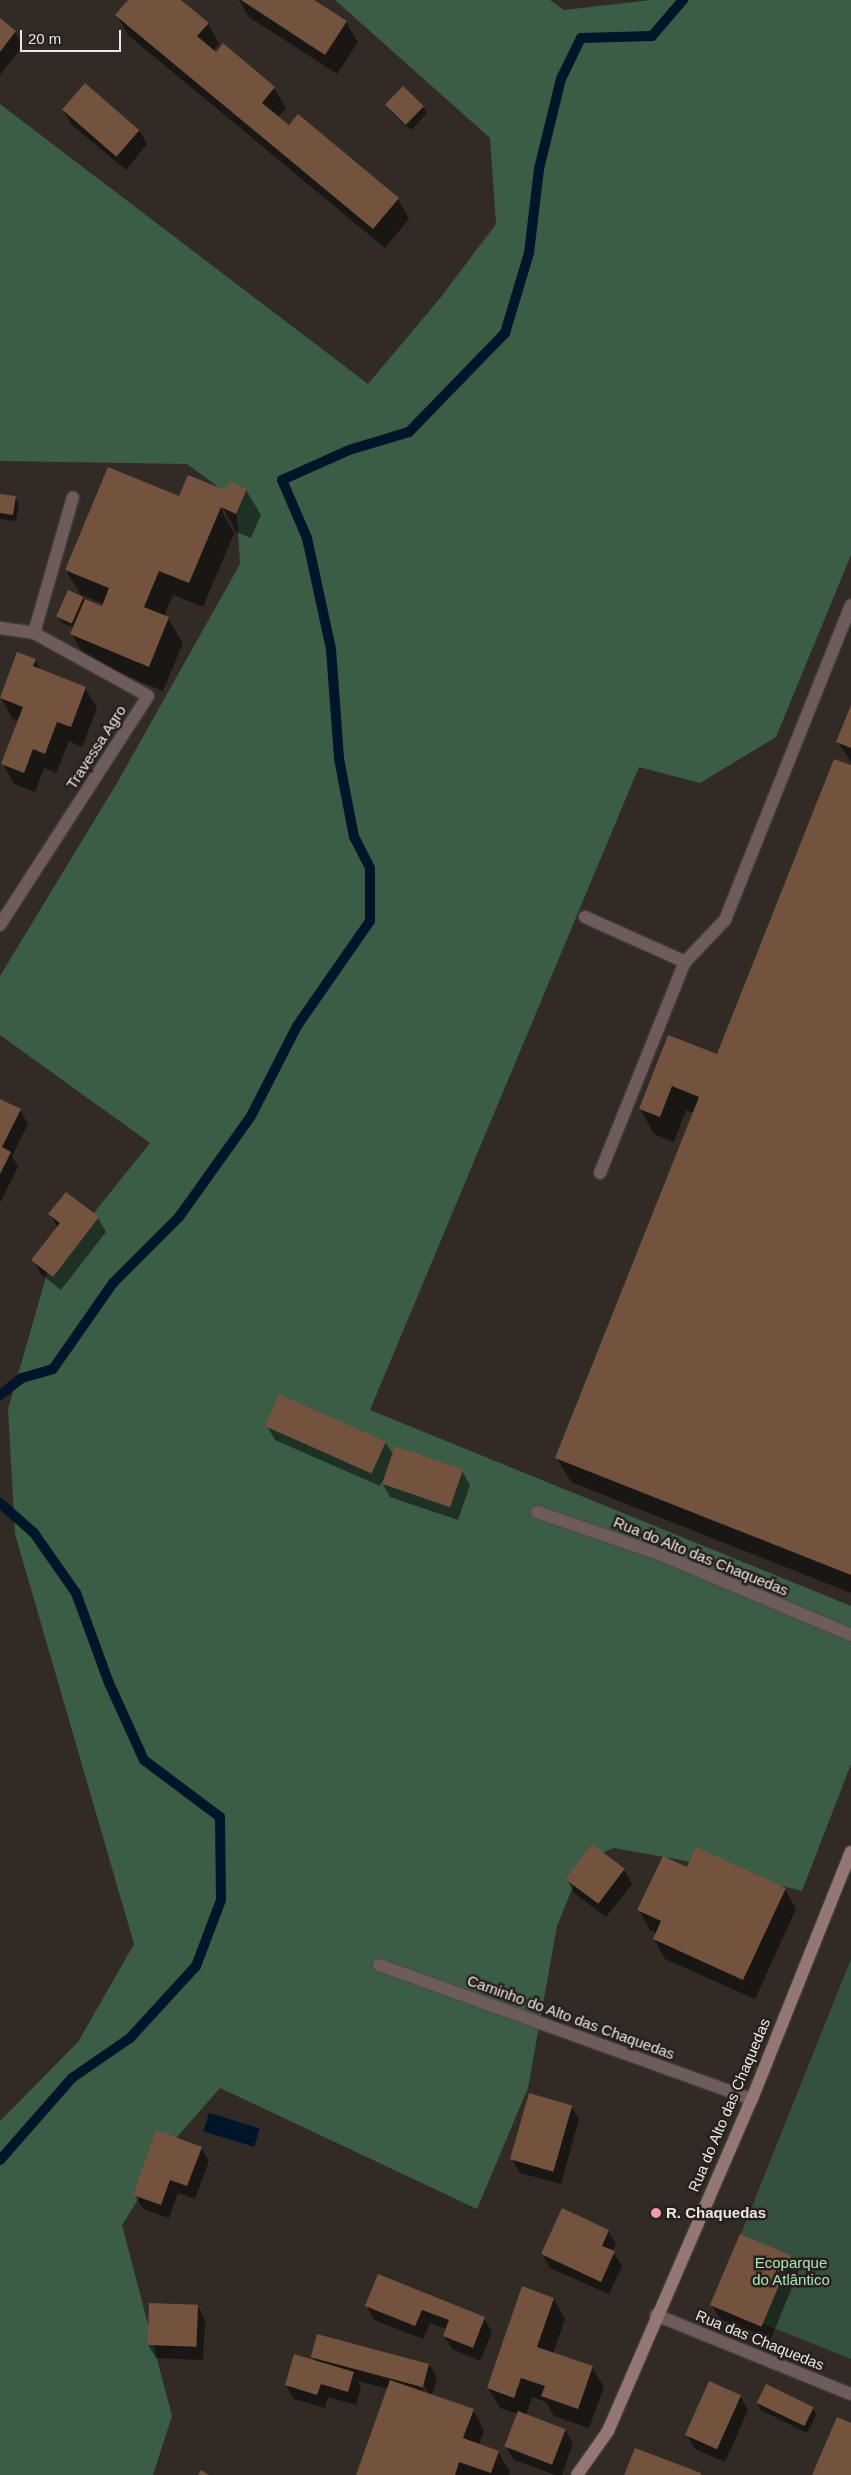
<!DOCTYPE html>
<html>
<head>
<meta charset="utf-8">
<style>
  body { margin:0 }
  #map { position:relative; width:851px; height:2475px; overflow:hidden; background:#312a25; font-family:Arial,sans-serif }
  div>[style] { position:absolute }
  .green>* { inset:0; background:#35503d }
  .forest>* { inset:0; background:#3b5c45 }
  .water>* { inset:0; background:#00152a; transform-origin:0 0 }
  .shadow>* { inset:0; background:#0007 }
  .stream>* { height:10px; margin:-5px; padding:0 5px; transform-origin:5px; border-radius:5px; background:#00152a }
  .building>* { inset:0; background:#73533d; transform-origin:0 0 }
  .roads { filter:drop-shadow(0 0 1px #4f4843) drop-shadow(0 0 1px #4f4843) }
  .lane>* { height:12px; margin:-6px; padding:0 6px; transform-origin:6px; border-radius:6px; background:#6e5c5a }
  .street>* { height:12px; margin:-6px; padding:0 6px; transform-origin:6px; border-radius:6px; background:#6e5c5a }
  .secondary>* { height:12px; margin:-6px; padding:0 6px; transform-origin:6px; border-radius:6px; background:#947774 }
  .dots>* { width:14px; height:14px; translate:-50% -50%; box-sizing:border-box; border:2px solid #27201c; border-radius:50% }
  span { translate:-50% -50%; white-space:nowrap; text-align:center; line-height:1.15; -webkit-text-stroke:5px #27201c; paint-order:stroke }
  .street-label { font-size:15px; color:#ebe6e3 }
  .poi-label { font-size:15px; color:#ebe6e3; font-weight:700 }
  .left { translate:0 -50%; text-align:left }
  .park-label { font-size:15px; color:#a8e3b9 }
  .scale { position:absolute; left:20px; top:30px; width:101px; height:22px; box-sizing:border-box; border:2px solid #ebe6e3; border-top:0; padding-left:6px; font-size:15px; line-height:18px; white-space:nowrap; color:#ebe6e3; -webkit-text-stroke:4px #27201c; paint-order:stroke }
</style>
</head>
<body>
<div id="map">
  <div class="green">
    <i style="clip-path:polygon(851px 1959px,851px 2359px,713px 2304px)"></i>
  </div>
  <div class="forest">
    <i style="clip-path:polygon(335px 0,550px 0,564px 10px,651px 0,851px 0,851px 555px,776px 737px,700px 783px,639px 767px,370px 1410px,851px 1606px,851px 1764px,802px 1891px,681px 1860px,614px 1848px,584px 1860px,557px 1926px,528px 2088px,477px 2209px,220px 2088px,177px 2137px,122px 2225px,172px 2416px,153px 2475px,0 2475px,0 2121px,78px 2042px,134px 1944px,15px 1534px,8px 1409px,48px 1270px,150px 1143px,0 1035px,0 976px,117px 783px,240px 564px,236px 500px,187px 464px,0 461px,0 104px,368px 384px,441px 297px,496px 224px,490px 138px)"></i>
  </div>
  <div class="water">
    <i style="left:209px;top:2113px;width:53px;height:19px;rotate:17deg"></i>
  </div>
  <div class="shadow">
    <i style="clip-path:polygon(129px 0,179px 0,208px 23px,219px 43px,213px 51px,274px 88px,286px 108px,278px 117px,398px 199px,409px 219px,385px 248px,128px 35px,117px 15px)"></i>
    <i style="clip-path:polygon(239px 0,312px 0,346px 22px,358px 42px,337px 74px,249px 17px)"></i>
    <i style="clip-path:polygon(0 20px,15px 32px,23px 45px,0 75px)"></i>
    <i style="clip-path:polygon(388px 106px,423px 107px,427px 113px,411px 130px,391px 112px)"></i>
    <i style="clip-path:polygon(63px 110px,139px 130px,147px 144px,126px 170px,71px 124px)"></i>
    <i style="clip-path:polygon(evenodd,246px 490px,261px 515px,251px 538px,236px 532px,222px 506px,219px 506px,234px 533px,203px 607px,173px 595px,164px 616px,168px 618px,183px 643px,163px 691px,86px 659px,72px 634px,74px 628px,62px 623px,58px 616px,82px 597px,66px 570px,180px 498px,246px 490px,82px 595px,104px 604px,103px 607px,85px 600px,82px 595px)"></i>
    <i style="clip-path:polygon(0 495px,15px 497px,19px 504px,16px 521px,0 519px)"></i>
    <i style="clip-path:polygon(35px 660px,41px 671px,85px 688px,97px 708px,82px 747px,69px 741px,56px 773px,44px 768px,35px 792px,14px 784px,3px 764px,19px 721px,12px 718px,1px 698px)"></i>
    <i style="clip-path:polygon(851px 708px,851px 762px,838px 742px)"></i>
    <i style="clip-path:polygon(851px 766px,851px 1593px,571px 1482px,557px 1458px,694px 1113px,686px 1110px,674px 1142px,654px 1134px,640px 1109px,669px 1037px,717px 1056px)"></i>
    <i style="clip-path:polygon(0 1101px,20px 1110px,28px 1124px,12px 1156px,18px 1167px,0 1203px)"></i>
    <i style="clip-path:polygon(67px 1193px,98px 1218px,106px 1232px,61px 1290px,41px 1274px,33px 1260px,58px 1228px,50px 1214px)"></i>
    <i style="clip-path:polygon(267px 1426px,385px 1442px,393px 1454px,462px 1471px,470px 1485px,458px 1520px,390px 1497px,382px 1482px,380px 1486px,275px 1440px)"></i>
    <i style="clip-path:polygon(688px 1868px,785px 1889px,796px 1909px,755px 1999px,665px 1959px,654px 1939px,657px 1933px,650px 1930px,639px 1910px)"></i>
    <i style="clip-path:polygon(624px 1870px,632px 1884px,606px 1917px,574px 1893px,567px 1879px)"></i>
    <i style="clip-path:polygon(571px 2106px,579px 2119px,561px 2184px,520px 2173px,512px 2159px)"></i>
    <i style="clip-path:polygon(201px 2148px,209px 2161px,195px 2199px,178px 2193px,169px 2218px,143px 2209px,135px 2195px)"></i>
    <i style="clip-path:polygon(608px 2231px,616px 2244px,613px 2252px,622px 2266px,609px 2294px,550px 2268px,542px 2254px)"></i>
    <i style="clip-path:polygon(792px 2257px,799px 2270px,771px 2339px,720px 2319px,712px 2305px)"></i>
    <i style="clip-path:polygon(379px 2276px,484px 2318px,492px 2332px,480px 2361px,452px 2349px,444px 2336px,446px 2329px,430px 2323px,423px 2339px,374px 2320px,367px 2306px)"></i>
    <i style="clip-path:polygon(554px 2299px,565px 2319px,553px 2354px,592px 2367px,604px 2387px,589px 2428px,554px 2416px,546px 2402px,532px 2397px,526px 2415px,565px 2430px,573px 2443px,562px 2475px,556px 2475px,514px 2460px,506px 2446px,518px 2414px,500px 2408px,488px 2388px)"></i>
    <i style="clip-path:polygon(198px 2306px,205px 2320px,203px 2360px,156px 2358px,148px 2345px)"></i>
    <i style="clip-path:polygon(evenodd,312px 2357px,429px 2364px,437px 2378px,432px 2396px,473px 2410px,484px 2430px,479px 2445px,498px 2452px,510px 2472px,509px 2475px,358px 2475px,388px 2389px,358px 2381px,361px 2387px,356px 2405px,328px 2397px,325px 2408px,294px 2399px,286px 2385px,315px 2361px,312px 2357px,421px 2381px,429px 2394px,426px 2394px,419px 2382px,421px 2381px)"></i>
    <i style="clip-path:polygon(740px 2396px,748px 2410px,725px 2462px,695px 2449px,687px 2435px)"></i>
    <i style="clip-path:polygon(757px 2403px,813px 2408px,816px 2415px,807px 2433px,761px 2410px)"></i>
  </div>
  <div class="stream">
    <i style="left:0;top:1395px;width:28px;rotate:-38deg"></i>
    <i style="left:22px;top:1378px;width:32px;rotate:-16deg"></i>
    <i style="left:53px;top:1369px;width:105px;rotate:-55.1deg"></i>
    <i style="left:113px;top:1283px;width:93px;rotate:-45deg"></i>
    <i style="left:179px;top:1217px;width:124px;rotate:-54.5deg"></i>
    <i style="left:251px;top:1116px;width:101px;rotate:-62.9deg"></i>
    <i style="left:297px;top:1026px;width:128px;rotate:-55.2deg"></i>
    <i style="left:370px;top:921px;width:53px;rotate:-90deg"></i>
    <i style="left:370px;top:868px;width:35px;rotate:-117deg"></i>
    <i style="left:354px;top:837px;width:80px;rotate:-100.8deg"></i>
    <i style="left:339px;top:758px;width:109px;rotate:-94.2deg"></i>
    <i style="left:331px;top:649px;width:114px;rotate:-102.2deg"></i>
    <i style="left:307px;top:538px;width:63px;rotate:-113.3deg"></i>
    <i style="left:282px;top:480px;width:73px;rotate:-24.1deg"></i>
    <i style="left:349px;top:450px;width:63px;rotate:-16.7deg"></i>
    <i style="left:409px;top:432px;width:138px;rotate:-45.9deg"></i>
    <i style="left:505px;top:333px;width:84px;rotate:-73.3deg"></i>
    <i style="left:529px;top:253px;width:85px;rotate:-83.2deg"></i>
    <i style="left:539px;top:169px;width:93px;rotate:-76.3deg"></i>
    <i style="left:561px;top:79px;width:46px;rotate:-64deg"></i>
    <i style="left:581px;top:38px;width:71px;rotate:-1.6deg"></i>
    <i style="left:652px;top:36px;width:48px;rotate:-49.3deg"></i>
    <i style="left:0;top:1503px;width:45px;rotate:41.4deg"></i>
    <i style="left:34px;top:1533px;width:73px;rotate:55deg"></i>
    <i style="left:76px;top:1593px;width:96px;rotate:69.9deg"></i>
    <i style="left:109px;top:1683px;width:85px;rotate:65.6deg"></i>
    <i style="left:144px;top:1760px;width:95px;rotate:36.9deg"></i>
    <i style="left:220px;top:1817px;width:83px;rotate:89.3deg"></i>
    <i style="left:221px;top:1900px;width:71px;rotate:110.7deg"></i>
    <i style="left:196px;top:1966px;width:98px;rotate:132.5deg"></i>
    <i style="left:130px;top:2038px;width:70px;rotate:145.4deg"></i>
    <i style="left:72px;top:2078px;width:109px;rotate:131.3deg"></i>
  </div>
  <div class="building">
    <i style="clip-path:polygon(128px 0,181px 0,209px 23px,197px 36px,216px 52px,223px 43px,275px 87px,262px 103px,289px 125px,298px 114px,399px 198px,373px 229px,115px 15px)"></i>
    <i style="clip-path:polygon(241px 0,314px 0,347px 21px,325px 55px)"></i>
    <i style="clip-path:polygon(0 18px,16px 31px,0 52px)"></i>
    <i style="left:85px;top:83px;width:72px;height:35px;rotate:41deg"></i>
    <i style="left:403px;top:86px;width:29px;height:26px;rotate:44deg"></i>
    <i style="clip-path:polygon(108px 467px,179px 496px,188px 475px,225px 490px,229px 481px,247px 489px,236px 514px,221px 507px,189px 583px,159px 571px,144px 607px,169px 617px,149px 667px,70px 634px,85px 599px,102px 606px,109px 588px,65px 570px)"></i>
    <i style="clip-path:polygon(0 494px,16px 496px,13px 515px,0 513px)"></i>
    <i style="left:68px;top:590px;width:17px;height:29px;rotate:24deg"></i>
    <i style="clip-path:polygon(17px 652px,36px 659px,33px 666px,86px 687px,71px 727px,57px 722px,45px 754px,33px 749px,24px 773px,1px 764px,23px 707px,0 698px)"></i>
    <i style="clip-path:polygon(851px 705px,851px 748px,836px 742px)"></i>
    <i style="clip-path:polygon(834px 759px,851px 765px,851px 1575px,555px 1458px,699px 1097px,672px 1086px,660px 1117px,639px 1109px,668px 1035px,717px 1054px)"></i>
    <i style="clip-path:polygon(0 1099px,21px 1109px,2px 1147px,11px 1152px,0 1174px)"></i>
    <i style="clip-path:polygon(66px 1192px,99px 1217px,53px 1277px,31px 1260px,60px 1223px,48px 1214px)"></i>
    <i style="left:279px;top:1394px;width:117px;height:35px;rotate:24deg"></i>
    <i style="left:395px;top:1446px;width:72px;height:40px;rotate:19deg"></i>
    <i style="left:592px;top:1844px;width:41px;height:44px;rotate:37deg"></i>
    <i style="clip-path:polygon(696px 1847px,786px 1888px,743px 1980px,653px 1939px,661px 1921px,637px 1910px,663px 1856px,687px 1867px)"></i>
    <i style="left:529px;top:2093px;width:45px;height:69px;rotate:16deg"></i>
    <i style="clip-path:polygon(156px 2130px,202px 2147px,187px 2186px,170px 2180px,161px 2205px,133px 2195px)"></i>
    <i style="clip-path:polygon(562px 2208px,609px 2230px,602px 2246px,615px 2251px,601px 2282px,541px 2254px)"></i>
    <i style="left:740px;top:2234px;width:56px;height:77px;rotate:23deg"></i>
    <i style="clip-path:polygon(378px 2274px,485px 2317px,473px 2348px,443px 2336px,449px 2320px,422px 2310px,415px 2326px,365px 2306px)"></i>
    <i style="clip-path:polygon(522px 2286px,554px 2298px,537px 2347px,593px 2366px,578px 2409px,541px 2396px,545px 2386px,521px 2378px,514px 2398px,487px 2388px)"></i>
    <i style="left:149px;top:2303px;width:49px;height:42px;rotate:2deg"></i>
    <i style="left:317px;top:2334px;width:116px;height:24px;rotate:15deg"></i>
    <i style="clip-path:polygon(294px 2354px,354px 2372px,348px 2392px,321px 2384px,317px 2395px,285px 2385px)"></i>
    <i style="clip-path:polygon(390px 2380px,474px 2409px,463px 2438px,499px 2451px,491px 2473px,459px 2462px,455px 2475px,356px 2475px)"></i>
    <i style="left:709px;top:2381px;width:35px;height:59px;rotate:24deg"></i>
    <i style="left:766px;top:2384px;width:53px;height:21px;rotate:26deg"></i>
    <i style="left:518px;top:2411px;width:51px;height:38px;rotate:21deg"></i>
    <i style="clip-path:polygon(837px 2417px,851px 2423px,851px 2475px,812px 2475px)"></i>
    <i style="clip-path:polygon(635px 2448px,701px 2473px,701px 2475px,624px 2475px)"></i>
    <i style="clip-path:polygon(201px 2470px,209px 2475px,198px 2475px)"></i>
  </div>
  <div class="roads">
    <div class="lane">
      <i style="left:34px;top:633px;width:141px;rotate:-74deg"></i>
      <i style="left:585px;top:917px;width:110px;rotate:24.2deg"></i>
      <i style="left:600px;top:1173px;width:227px;rotate:-68.1deg"></i>
      <i style="left:685px;top:962px;width:58px;rotate:-46.4deg"></i>
      <i style="left:725px;top:920px;width:339px;rotate:-68.2deg"></i>
    </div>
    <div class="street">
      <i style="left:0;top:628px;width:34px;rotate:8deg"></i>
      <i style="left:34px;top:633px;width:130px;rotate:28.9deg"></i>
      <i style="left:148px;top:696px;width:273px;rotate:122.9deg"></i>
      <i style="left:537px;top:1512px;width:132px;rotate:19deg"></i>
      <i style="left:662px;top:1555px;width:205px;rotate:22.9deg"></i>
      <i style="left:379px;top:1965px;width:396px;rotate:19.8deg"></i>
      <i style="left:656px;top:2315px;width:210px;rotate:22.1deg"></i>
    </div>
    <div class="secondary">
      <i style="left:577px;top:2475px;width:54px;rotate:-54.8deg"></i>
      <i style="left:608px;top:2431px;width:362px;rotate:-66.6deg"></i>
      <i style="left:752px;top:2099px;width:266px;rotate:-68.2deg"></i>
    </div>
  </div>
  <div class="dots">
    <i style="left:656px;top:2213px;background:#f39aa8"></i>
  </div>
  <div class="street-label">
    <span style="left:96px;top:747px;rotate:-57deg">Travessa Agro</span>
    <span style="left:701px;top:1556px;rotate:22deg">Rua do Alto das Chaquedas</span>
    <span style="left:571px;top:2017px;rotate:20deg">Caminho do Alto das Chaquedas</span>
    <span style="left:729px;top:2105px;rotate:-67deg">Rua do Alto das Chaquedas</span>
    <span style="left:760px;top:2340px;rotate:22deg">Rua das Chaquedas</span>
  </div>
  <div class="poi-label">
    <span class="left" style="left:666px;top:2213px">R. Chaquedas</span>
  </div>
  <div class="park-label">
    <span style="left:791px;top:2271px">Ecoparque<br>do Atlântico</span>
  </div>
  <div class="scale">20 m</div>
</div>
</body>
</html>
